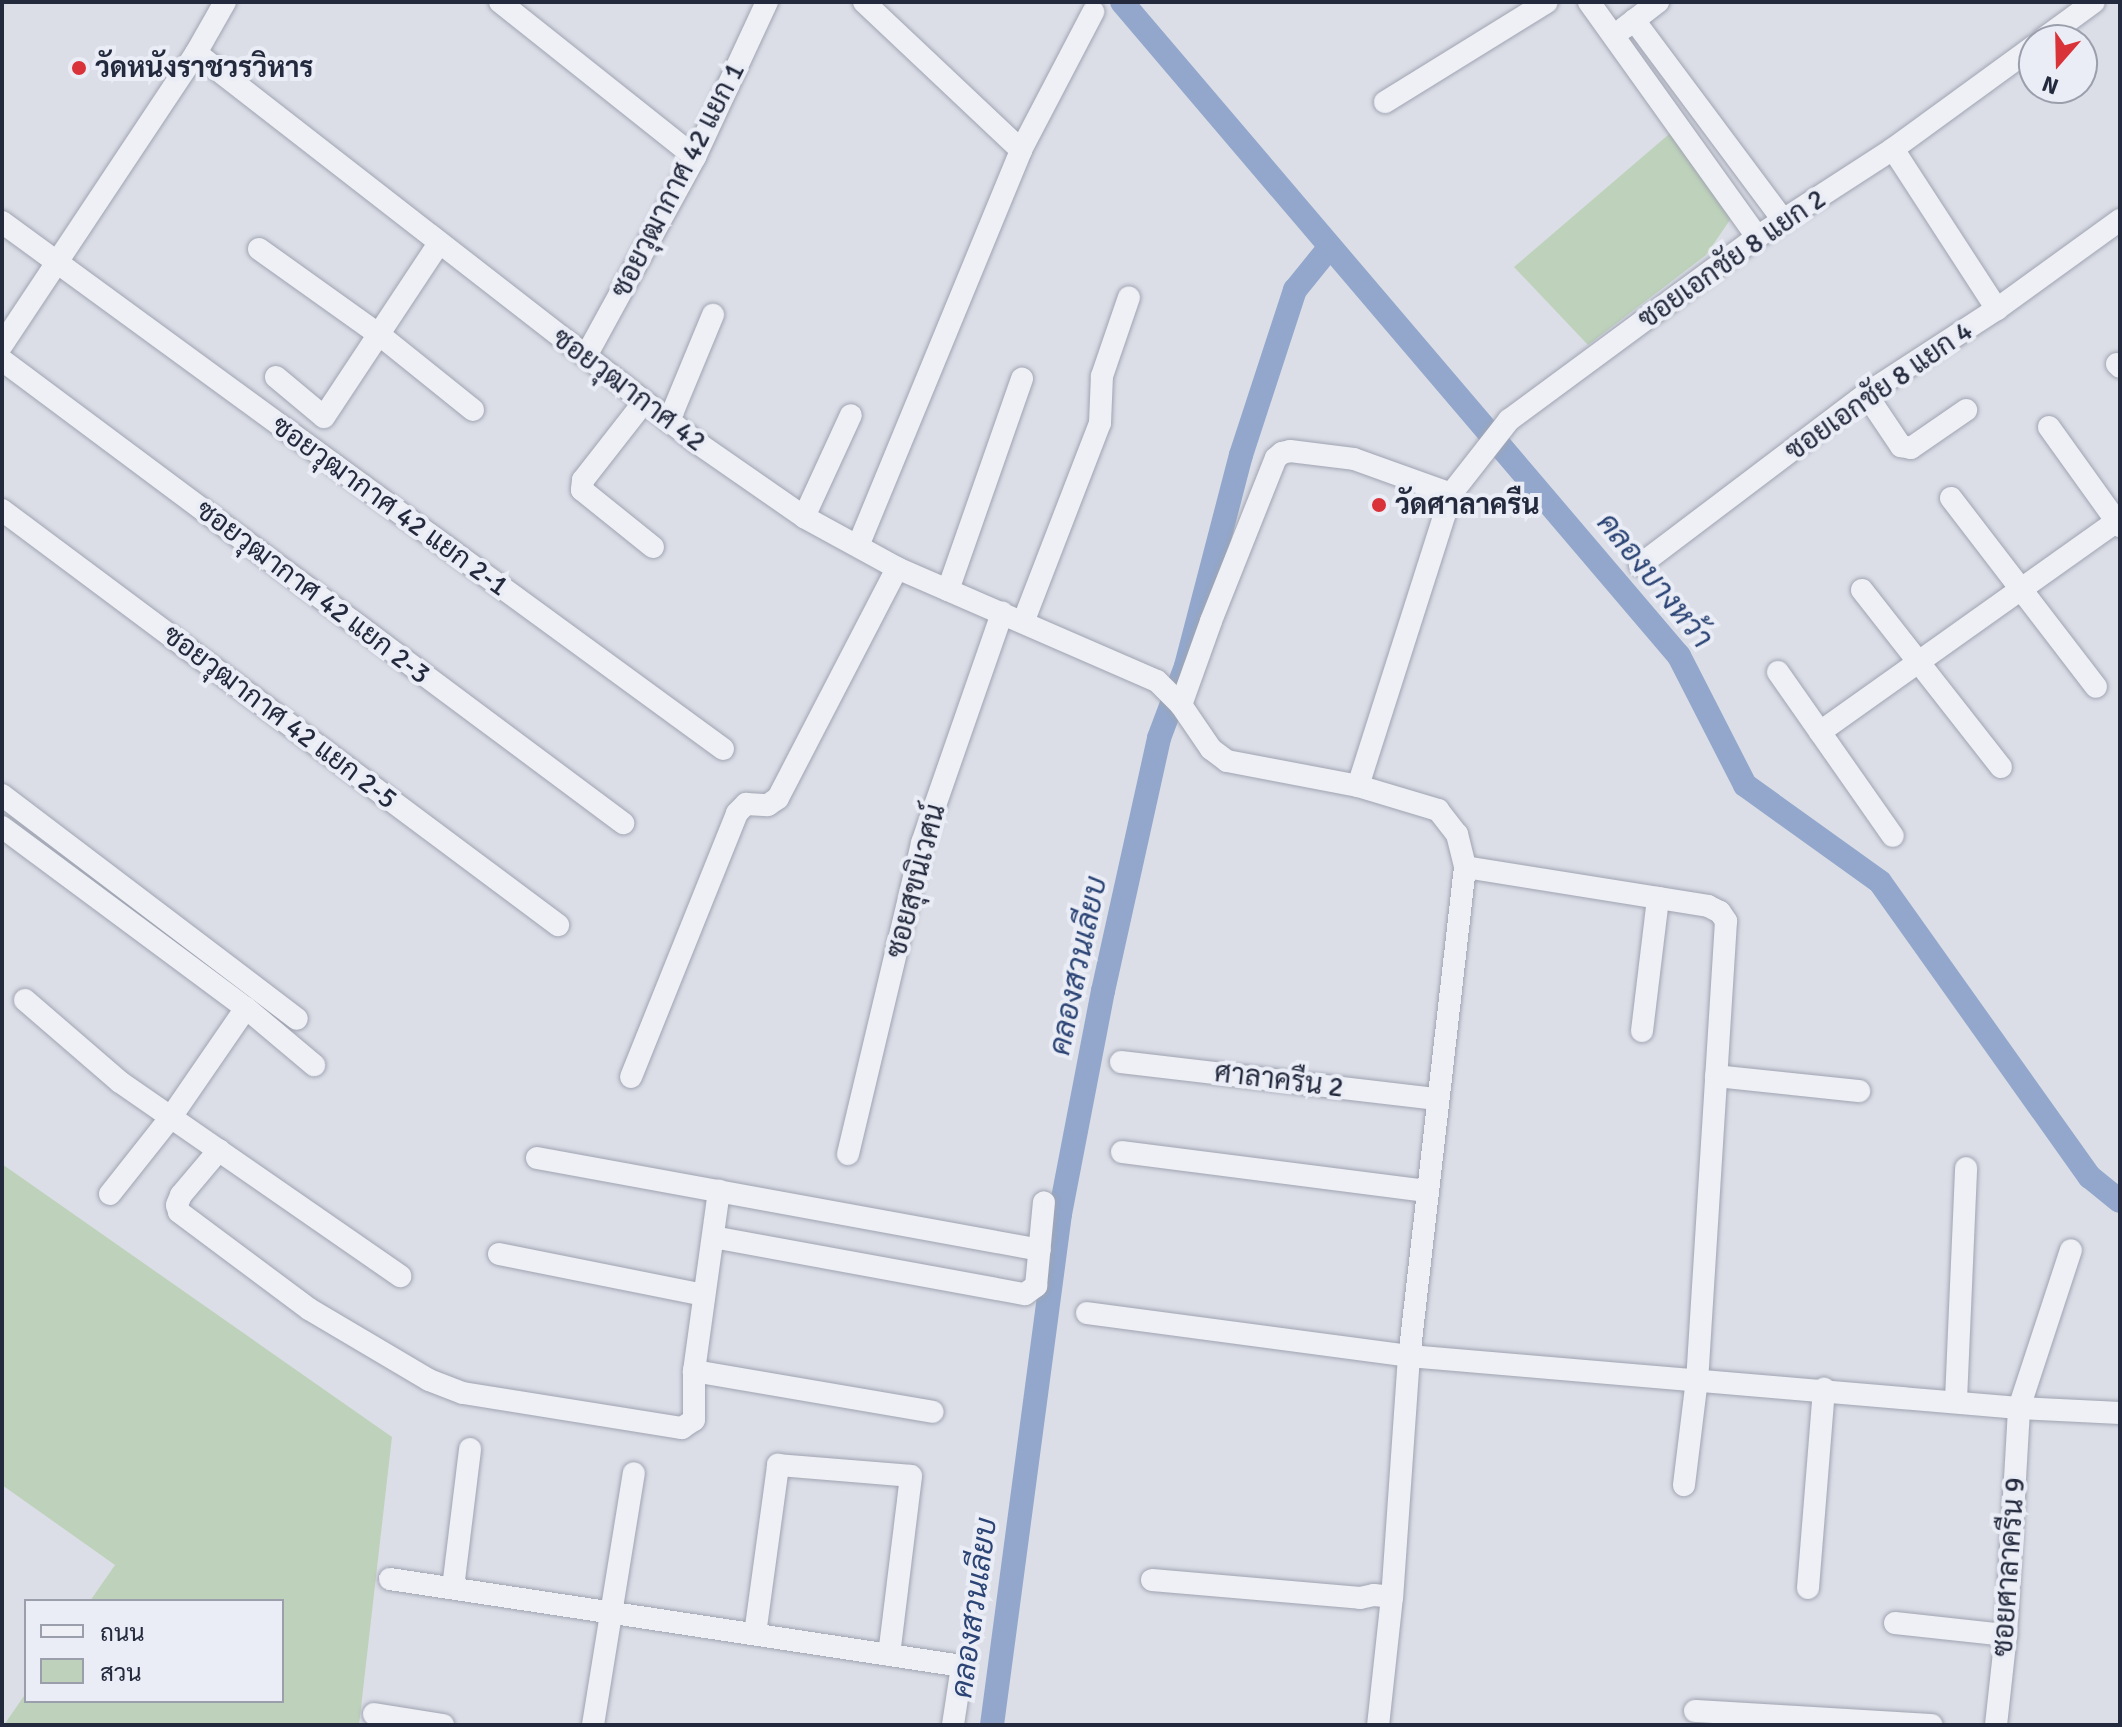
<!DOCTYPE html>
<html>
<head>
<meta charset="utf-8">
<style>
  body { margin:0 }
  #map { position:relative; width:2122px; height:1727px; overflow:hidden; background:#dbdee7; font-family:Signika,Sarabun,sans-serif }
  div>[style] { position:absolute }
  .green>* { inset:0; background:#bed2bb }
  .canal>* { height:24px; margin:-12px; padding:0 12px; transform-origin:12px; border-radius:12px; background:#92a7cb }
  .roads { filter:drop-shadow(0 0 2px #a0a4b1) drop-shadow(0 0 2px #a0a4b1) }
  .street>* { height:22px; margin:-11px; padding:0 11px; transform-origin:11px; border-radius:11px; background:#eef0f5 }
  .dots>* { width:22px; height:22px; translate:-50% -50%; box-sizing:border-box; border:4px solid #eaedf5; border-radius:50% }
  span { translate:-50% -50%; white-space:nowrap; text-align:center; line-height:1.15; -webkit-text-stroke:8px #eaedf5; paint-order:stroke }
  .poi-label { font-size:28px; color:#242a3e; font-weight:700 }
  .left { translate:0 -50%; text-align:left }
  .street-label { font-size:28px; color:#242a3e }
  .water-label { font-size:30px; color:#2b4475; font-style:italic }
  .frame { position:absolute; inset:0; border:4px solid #242a3e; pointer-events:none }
  .legend { position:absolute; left:24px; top:1599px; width:260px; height:104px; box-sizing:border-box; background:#eaedf5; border:2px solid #9b9fac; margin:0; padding:10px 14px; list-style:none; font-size:24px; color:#242a3e }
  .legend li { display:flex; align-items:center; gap:16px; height:40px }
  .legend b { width:40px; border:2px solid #9b9fac }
  .north { position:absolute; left:2018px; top:24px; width:80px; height:80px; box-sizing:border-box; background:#eaedf5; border:2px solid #9b9fac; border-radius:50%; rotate:200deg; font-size:22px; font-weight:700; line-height:32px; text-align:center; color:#242a3e }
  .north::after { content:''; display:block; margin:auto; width:28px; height:36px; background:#da3239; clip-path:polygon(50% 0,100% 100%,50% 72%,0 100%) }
</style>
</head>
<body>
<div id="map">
  <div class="green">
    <i style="clip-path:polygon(1675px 129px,1732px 217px,1706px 255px,1588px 345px,1514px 267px)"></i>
    <i style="clip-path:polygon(2px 1164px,392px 1437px,359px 1725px,4px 1725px,26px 1693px,26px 1701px,282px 1701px,282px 1601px,90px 1601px,115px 1565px,2px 1485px)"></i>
  </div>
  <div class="canal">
    <i style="left:1122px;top:2px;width:859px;rotate:49.58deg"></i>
    <i style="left:1679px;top:656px;width:145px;rotate:62.9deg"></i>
    <i style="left:1745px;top:785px;width:166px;rotate:35.7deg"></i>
    <i style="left:1880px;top:882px;width:362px;rotate:54.6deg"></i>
    <i style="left:2090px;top:1177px;width:38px;rotate:39deg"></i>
    <i style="left:992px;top:1725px;width:516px;rotate:-82.42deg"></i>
    <i style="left:1060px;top:1214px;width:227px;rotate:-79.1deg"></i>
    <i style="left:1103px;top:991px;width:259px;rotate:-77.5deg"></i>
    <i style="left:1159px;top:738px;width:77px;rotate:-69.4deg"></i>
    <i style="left:1186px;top:666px;width:218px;rotate:-75.4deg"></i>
    <i style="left:1241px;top:455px;width:174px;rotate:-71.9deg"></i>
    <i style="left:1295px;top:290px;width:54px;rotate:-51deg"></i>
  </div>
  <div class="roads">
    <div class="street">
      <i style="left:225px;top:2px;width:59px;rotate:119.6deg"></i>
      <i style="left:196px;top:53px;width:637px;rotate:37.86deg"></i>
      <i style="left:699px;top:444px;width:128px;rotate:34.8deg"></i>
      <i style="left:804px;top:517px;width:106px;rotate:28.7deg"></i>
      <i style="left:897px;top:568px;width:283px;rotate:23.5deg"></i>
      <i style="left:1157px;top:681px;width:34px;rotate:45deg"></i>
      <i style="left:1181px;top:705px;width:53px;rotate:55.7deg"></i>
      <i style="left:1211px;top:749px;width:20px;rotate:37deg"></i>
      <i style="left:1227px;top:761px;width:133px;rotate:10.8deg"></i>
      <i style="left:1358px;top:786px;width:84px;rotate:16.7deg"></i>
      <i style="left:1438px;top:810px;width:31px;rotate:52deg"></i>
      <i style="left:1457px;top:834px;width:34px;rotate:76deg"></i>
      <i style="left:1465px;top:867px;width:492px;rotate:96.5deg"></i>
      <i style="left:1409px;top:1356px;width:242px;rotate:94deg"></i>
      <i style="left:1392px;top:1597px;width:129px;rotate:96.2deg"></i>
      <i style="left:500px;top:2px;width:249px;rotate:38.5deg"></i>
      <i style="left:864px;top:2px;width:216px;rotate:43.3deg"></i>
      <i style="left:1589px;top:2px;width:289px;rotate:54.4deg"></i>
      <i style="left:1634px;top:20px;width:249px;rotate:53.3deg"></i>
      <i style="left:1624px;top:28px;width:43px;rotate:-37.4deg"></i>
      <i style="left:2042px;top:40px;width:64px;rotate:-36.2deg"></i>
      <i style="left:1385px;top:102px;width:190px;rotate:-31.7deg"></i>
      <i style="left:1893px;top:149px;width:191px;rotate:57deg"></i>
      <i style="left:2px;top:222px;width:893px;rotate:36.16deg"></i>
      <i style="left:259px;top:249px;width:150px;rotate:35.5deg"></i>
      <i style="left:381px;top:336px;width:118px;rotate:38.8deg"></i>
      <i style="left:2px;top:345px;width:351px;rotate:-56.4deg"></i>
      <i style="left:586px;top:356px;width:227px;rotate:-61.3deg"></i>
      <i style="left:695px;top:157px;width:171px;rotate:-65.1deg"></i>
      <i style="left:2px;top:360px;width:775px;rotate:36.71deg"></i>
      <i style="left:2117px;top:364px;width:4px;rotate:45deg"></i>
      <i style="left:276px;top:377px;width:62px;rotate:39.8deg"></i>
      <i style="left:324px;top:417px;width:206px;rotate:-56.5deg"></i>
      <i style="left:1866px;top:394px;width:63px;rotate:56.1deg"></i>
      <i style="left:1901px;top:446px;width:10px;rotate:11deg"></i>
      <i style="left:1911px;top:448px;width:67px;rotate:-34.6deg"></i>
      <i style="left:644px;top:402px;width:99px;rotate:128deg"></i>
      <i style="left:583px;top:480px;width:10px;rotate:96deg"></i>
      <i style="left:582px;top:490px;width:91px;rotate:38.8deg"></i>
      <i style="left:669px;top:421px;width:115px;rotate:-67.5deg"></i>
      <i style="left:2049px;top:427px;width:122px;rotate:54.4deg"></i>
      <i style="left:1951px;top:498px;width:238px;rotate:52.5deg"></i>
      <i style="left:2px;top:510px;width:694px;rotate:36.74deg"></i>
      <i style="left:804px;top:517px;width:112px;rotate:-65.3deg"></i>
      <i style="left:858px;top:546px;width:428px;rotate:-67.6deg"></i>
      <i style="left:1021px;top:150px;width:156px;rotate:-62.4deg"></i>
      <i style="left:1640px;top:565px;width:283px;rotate:-37.1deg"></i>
      <i style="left:1866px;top:394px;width:156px;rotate:-33deg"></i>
      <i style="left:1997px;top:309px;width:152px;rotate:-35.9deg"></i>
      <i style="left:948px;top:590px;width:224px;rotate:-70.7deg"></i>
      <i style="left:1862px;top:590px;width:225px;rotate:51.9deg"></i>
      <i style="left:1024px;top:620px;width:211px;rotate:-68.9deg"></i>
      <i style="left:1100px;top:423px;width:47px;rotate:-87.6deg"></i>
      <i style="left:1102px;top:376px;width:83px;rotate:-71.1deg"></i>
      <i style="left:1778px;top:672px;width:200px;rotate:55deg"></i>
      <i style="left:1181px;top:705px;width:89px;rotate:-70.3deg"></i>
      <i style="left:1211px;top:621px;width:175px;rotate:-68.3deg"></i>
      <i style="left:1276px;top:458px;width:8px;rotate:-40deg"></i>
      <i style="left:1282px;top:453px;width:8px;rotate:-14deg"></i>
      <i style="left:1290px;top:451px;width:64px;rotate:7.1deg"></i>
      <i style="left:1354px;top:459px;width:103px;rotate:19.8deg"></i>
      <i style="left:1820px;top:732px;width:368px;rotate:-35.4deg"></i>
      <i style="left:1358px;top:786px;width:306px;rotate:-72.3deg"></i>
      <i style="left:1451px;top:494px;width:94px;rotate:-51.9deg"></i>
      <i style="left:1509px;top:420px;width:308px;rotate:-36.4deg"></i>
      <i style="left:1757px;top:237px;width:162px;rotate:-32.9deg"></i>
      <i style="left:1893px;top:149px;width:175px;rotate:-36.1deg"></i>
      <i style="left:2px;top:795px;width:370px;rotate:37.2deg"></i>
      <i style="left:2px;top:827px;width:304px;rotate:36.6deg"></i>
      <i style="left:246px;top:1008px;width:89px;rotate:40deg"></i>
      <i style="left:1465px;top:867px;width:246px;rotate:9.1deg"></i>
      <i style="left:1708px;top:906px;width:13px;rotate:27deg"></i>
      <i style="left:1720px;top:912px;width:11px;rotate:56deg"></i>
      <i style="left:1726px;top:921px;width:459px;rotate:93.6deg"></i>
      <i style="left:1697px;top:1379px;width:107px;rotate:97deg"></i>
      <i style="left:25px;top:1000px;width:125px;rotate:40.8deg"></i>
      <i style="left:120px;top:1082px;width:341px;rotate:34.7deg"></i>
      <i style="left:1642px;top:1031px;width:134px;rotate:-83.1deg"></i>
      <i style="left:1121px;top:1062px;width:318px;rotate:6.7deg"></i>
      <i style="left:1716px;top:1076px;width:144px;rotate:6deg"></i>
      <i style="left:631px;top:1077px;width:284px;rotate:-68.1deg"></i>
      <i style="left:737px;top:813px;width:13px;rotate:-45deg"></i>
      <i style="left:746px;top:804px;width:22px;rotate:3deg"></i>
      <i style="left:768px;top:805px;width:12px;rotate:-35deg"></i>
      <i style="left:778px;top:798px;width:259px;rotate:-62.6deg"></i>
      <i style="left:219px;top:1150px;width:59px;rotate:130.2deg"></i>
      <i style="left:181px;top:1195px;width:11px;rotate:112deg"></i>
      <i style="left:177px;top:1205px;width:7px;rotate:74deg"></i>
      <i style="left:179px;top:1212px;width:162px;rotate:36.7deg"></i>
      <i style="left:309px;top:1309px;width:139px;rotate:30.6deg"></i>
      <i style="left:429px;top:1380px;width:36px;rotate:21deg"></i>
      <i style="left:463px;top:1393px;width:222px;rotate:9.1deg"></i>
      <i style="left:682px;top:1428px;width:14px;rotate:-34deg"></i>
      <i style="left:694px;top:1420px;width:49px;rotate:-90deg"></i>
      <i style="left:694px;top:1371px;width:182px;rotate:-82.1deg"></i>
      <i style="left:1122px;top:1152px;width:306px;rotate:7.3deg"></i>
      <i style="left:848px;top:1154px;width:320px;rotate:-76.6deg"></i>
      <i style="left:922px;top:843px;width:244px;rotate:-70.8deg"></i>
      <i style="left:537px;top:1158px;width:511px;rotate:10.36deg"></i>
      <i style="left:110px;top:1194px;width:98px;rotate:-51.6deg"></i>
      <i style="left:171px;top:1117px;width:132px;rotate:-55.5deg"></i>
      <i style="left:713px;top:1237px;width:317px;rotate:10.4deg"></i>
      <i style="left:1025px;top:1294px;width:14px;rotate:-36deg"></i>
      <i style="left:1036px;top:1286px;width:84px;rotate:-84.6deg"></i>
      <i style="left:499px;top:1254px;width:209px;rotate:11.3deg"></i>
      <i style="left:1087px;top:1313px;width:325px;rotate:7.6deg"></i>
      <i style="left:1409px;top:1356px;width:612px;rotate:4.87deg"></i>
      <i style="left:2019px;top:1408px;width:101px;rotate:2.8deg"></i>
      <i style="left:694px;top:1371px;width:242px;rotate:9.7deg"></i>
      <i style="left:1956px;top:1400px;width:232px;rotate:-87.5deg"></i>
      <i style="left:390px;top:1579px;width:579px;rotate:8.65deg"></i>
      <i style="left:962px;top:1666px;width:60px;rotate:98.7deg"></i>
      <i style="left:1152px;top:1580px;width:209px;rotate:4.9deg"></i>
      <i style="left:1360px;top:1598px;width:14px;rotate:-12deg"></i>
      <i style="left:1374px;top:1595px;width:18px;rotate:6deg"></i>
      <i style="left:453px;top:1588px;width:140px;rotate:-83deg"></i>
      <i style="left:1808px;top:1588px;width:200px;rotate:-85.4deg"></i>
      <i style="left:1895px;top:1623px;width:112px;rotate:6.2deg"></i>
      <i style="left:755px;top:1634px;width:171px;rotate:-82.2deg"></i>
      <i style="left:778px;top:1465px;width:133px;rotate:4.7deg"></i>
      <i style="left:911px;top:1476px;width:180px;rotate:97deg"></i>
      <i style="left:1695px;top:1711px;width:237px;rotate:3.4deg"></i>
      <i style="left:374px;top:1714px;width:70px;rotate:9.1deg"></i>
      <i style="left:593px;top:1725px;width:255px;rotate:-80.8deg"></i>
      <i style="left:1996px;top:1725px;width:91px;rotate:-83.7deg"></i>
      <i style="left:2006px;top:1635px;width:227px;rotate:-86.7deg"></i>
      <i style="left:2019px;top:1408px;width:166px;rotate:-71.8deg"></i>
    </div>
  </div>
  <div class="dots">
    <i style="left:79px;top:68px;background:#da3239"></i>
    <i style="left:1379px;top:505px;background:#da3239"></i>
  </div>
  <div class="poi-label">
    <span class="left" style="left:95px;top:68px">วัดหนังราชวรวิหาร</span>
    <span class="left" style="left:1395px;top:505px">วัดศาลาครืน</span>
  </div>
  <div class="street-label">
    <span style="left:678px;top:180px;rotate:-63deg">ซอยวุฒากาศ 42 แยก 1</span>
    <span style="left:1732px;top:259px;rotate:-35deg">ซอยเอกชัย 8 แยก 2</span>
    <span style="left:629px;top:390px;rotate:37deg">ซอยวุฒากาศ 42</span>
    <span style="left:1879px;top:391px;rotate:-35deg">ซอยเอกชัย 8 แยก 4</span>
    <span style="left:390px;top:506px;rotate:36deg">ซอยวุฒากาศ 42 แยก 2-1</span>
    <span style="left:313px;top:592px;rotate:37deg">ซอยวุฒากาศ 42 แยก 2-3</span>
    <span style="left:280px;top:717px;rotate:37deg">ซอยวุฒากาศ 42 แยก 2-5</span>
    <span style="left:916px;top:881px;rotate:-75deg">ซอยสุขนิเวศน์</span>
    <span style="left:1279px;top:1080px;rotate:7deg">ศาลาครืน 2</span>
    <span style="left:2009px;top:1567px;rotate:-86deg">ซอยศาลาครืน 9</span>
  </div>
  <div class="water-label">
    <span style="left:1654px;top:581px;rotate:51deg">คลองบางหว้า</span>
    <span style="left:1079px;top:966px;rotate:-78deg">คลองสวนเลียบ</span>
    <span style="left:975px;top:1608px;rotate:-82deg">คลองสวนเลียบ</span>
  </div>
  <div class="frame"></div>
  <ul class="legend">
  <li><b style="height:10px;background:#eef0f5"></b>ถนน</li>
  <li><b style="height:22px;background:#bed2bb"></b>สวน</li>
  </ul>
  <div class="north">N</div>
</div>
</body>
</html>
